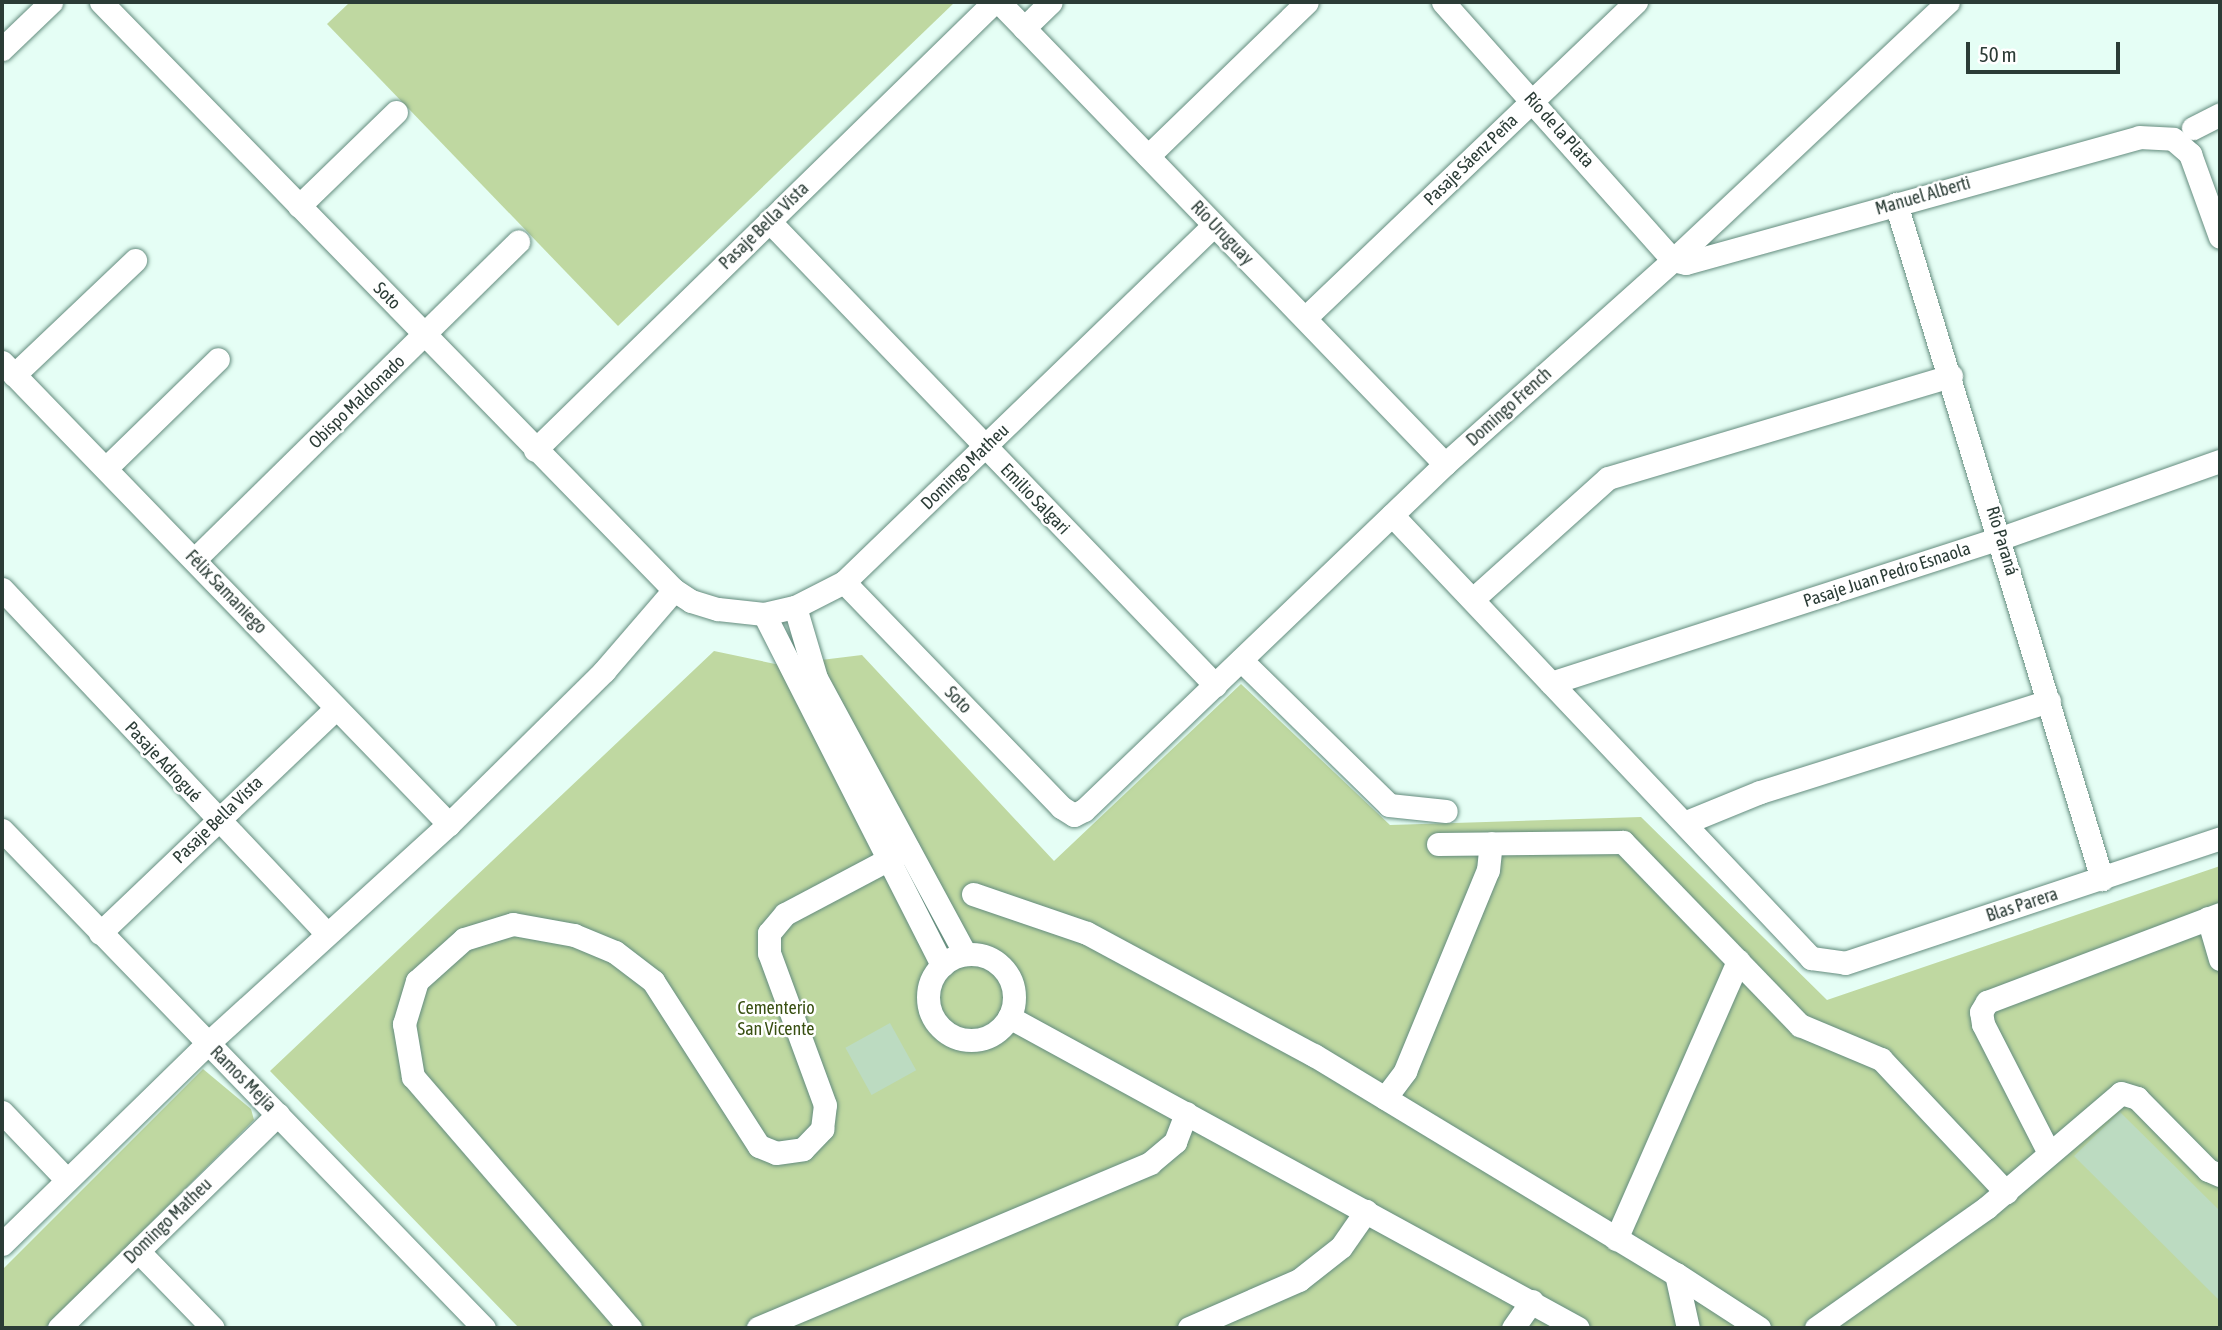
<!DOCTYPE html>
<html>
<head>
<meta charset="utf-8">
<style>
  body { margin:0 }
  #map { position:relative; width:2222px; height:1330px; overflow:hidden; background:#e5fef5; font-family:"Asap Condensed",sans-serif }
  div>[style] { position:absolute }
  .green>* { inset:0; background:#bfd8a1 }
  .building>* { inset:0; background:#bcdbc1; transform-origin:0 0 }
  .roads { filter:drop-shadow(0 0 2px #648c7e) drop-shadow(0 0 2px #648c7e) }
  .minor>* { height:23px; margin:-11.5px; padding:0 11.5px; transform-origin:11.5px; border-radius:11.5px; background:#fff }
  .minor>.ring { margin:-11.5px; padding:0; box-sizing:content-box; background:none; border:23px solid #fff; border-radius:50% }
  span { translate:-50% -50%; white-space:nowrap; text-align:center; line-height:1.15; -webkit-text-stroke:5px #fff; paint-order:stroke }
  .street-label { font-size:18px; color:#2b3c36 }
  .park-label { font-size:18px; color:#395012 }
  .frame { position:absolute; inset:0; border:4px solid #2b3c36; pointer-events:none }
  .scale { position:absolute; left:1966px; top:42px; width:154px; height:32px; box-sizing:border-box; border:4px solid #2b3c36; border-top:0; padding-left:9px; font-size:21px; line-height:24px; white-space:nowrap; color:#2b3c36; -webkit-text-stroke:5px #fff; paint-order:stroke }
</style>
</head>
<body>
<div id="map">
  <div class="green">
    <i style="clip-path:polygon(350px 2px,955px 2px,618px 326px,327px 24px)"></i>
    <i style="clip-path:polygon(714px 651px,780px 665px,862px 655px,1054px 861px,1241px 684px,1390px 825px,1641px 817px,1827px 1000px,2220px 866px,2220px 1328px,519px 1328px,270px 1071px)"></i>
    <i style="clip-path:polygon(203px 1069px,251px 1109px,254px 1120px,45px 1328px,2px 1328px,2px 1270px)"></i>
  </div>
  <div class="building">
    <i style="left:890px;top:1023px;width:54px;height:51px;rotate:61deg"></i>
    <i style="clip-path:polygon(2120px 1112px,2220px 1211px,2220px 1301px,2074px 1156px)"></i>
  </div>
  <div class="roads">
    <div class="minor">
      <i style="left:101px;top:2px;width:821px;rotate:45.74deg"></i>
      <i style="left:674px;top:590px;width:20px;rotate:33deg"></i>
      <i style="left:691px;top:601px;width:28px;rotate:17deg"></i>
      <i style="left:718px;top:609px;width:46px;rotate:6.2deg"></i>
      <i style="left:764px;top:614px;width:32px;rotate:-13deg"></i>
      <i style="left:795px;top:607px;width:55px;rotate:-27deg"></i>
      <i style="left:844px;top:582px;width:514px;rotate:-43.98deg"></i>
      <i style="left:999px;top:2px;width:642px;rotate:46.01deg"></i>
      <i style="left:1443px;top:2px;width:346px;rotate:48.3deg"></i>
      <i style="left:1673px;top:260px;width:13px;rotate:13deg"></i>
      <i style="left:1686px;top:263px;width:470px;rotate:-15.5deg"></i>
      <i style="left:2139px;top:137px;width:34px;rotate:3deg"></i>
      <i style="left:2173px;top:139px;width:23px;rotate:41deg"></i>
      <i style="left:2190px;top:154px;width:88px;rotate:70.1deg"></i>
      <i style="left:1024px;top:28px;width:37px;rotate:-44deg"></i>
      <i style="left:2px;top:49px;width:68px;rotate:-43.8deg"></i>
      <i style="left:2193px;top:128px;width:30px;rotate:-27deg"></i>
      <i style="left:1148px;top:156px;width:221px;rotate:-44.1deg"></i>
      <i style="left:1896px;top:204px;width:706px;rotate:73.03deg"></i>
      <i style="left:299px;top:206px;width:135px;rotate:-44.1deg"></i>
      <i style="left:769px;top:221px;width:644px;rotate:46.13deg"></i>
      <i style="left:1305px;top:318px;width:458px;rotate:-43.7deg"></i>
      <i style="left:2px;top:362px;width:643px;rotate:45.95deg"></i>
      <i style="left:14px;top:375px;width:167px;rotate:-43.5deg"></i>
      <i style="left:535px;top:450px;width:641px;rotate:-44.31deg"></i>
      <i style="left:106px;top:468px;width:156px;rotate:-44.2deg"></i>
      <i style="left:1392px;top:515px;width:610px;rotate:46.59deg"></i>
      <i style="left:1811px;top:958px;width:34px;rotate:8deg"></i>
      <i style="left:1845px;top:963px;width:395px;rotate:-18.4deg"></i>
      <i style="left:195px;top:559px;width:453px;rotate:-44.5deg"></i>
      <i style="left:844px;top:582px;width:313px;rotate:46deg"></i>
      <i style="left:1061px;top:807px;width:15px;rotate:32deg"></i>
      <i style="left:1074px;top:815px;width:11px;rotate:-27deg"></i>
      <i style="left:1084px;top:810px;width:500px;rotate:-43.78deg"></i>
      <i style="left:1445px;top:464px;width:306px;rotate:-41.8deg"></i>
      <i style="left:1673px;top:260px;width:377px;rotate:-43.2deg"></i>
      <i style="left:2px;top:589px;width:474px;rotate:46.7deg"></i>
      <i style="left:1473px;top:599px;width:181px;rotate:-41.9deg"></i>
      <i style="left:1608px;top:478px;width:358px;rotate:-16.6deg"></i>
      <i style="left:795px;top:607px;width:74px;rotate:73.5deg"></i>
      <i style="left:816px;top:678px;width:314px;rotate:61.6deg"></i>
      <i style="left:764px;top:614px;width:394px;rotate:63.1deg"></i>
      <i style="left:1241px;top:660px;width:207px;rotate:44.4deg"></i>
      <i style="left:1389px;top:805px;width:57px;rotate:6deg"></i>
      <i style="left:1551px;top:683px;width:473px;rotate:-17.9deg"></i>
      <i style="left:2001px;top:538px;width:232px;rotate:-19.4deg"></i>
      <i style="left:1684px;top:823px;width:82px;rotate:-22.2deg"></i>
      <i style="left:1760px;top:792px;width:303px;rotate:-17.5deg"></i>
      <i style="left:2px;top:830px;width:693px;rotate:45.94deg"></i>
      <i style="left:1438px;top:844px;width:185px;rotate:-0.6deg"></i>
      <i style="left:1623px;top:842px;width:255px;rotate:46deg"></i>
      <i style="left:1800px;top:1025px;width:88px;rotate:22.8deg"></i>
      <i style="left:1881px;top:1059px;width:183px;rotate:46.8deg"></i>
      <i style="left:973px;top:894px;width:120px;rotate:18.9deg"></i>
      <i style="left:1087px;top:933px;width:258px;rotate:28.3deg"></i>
      <i style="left:1314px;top:1055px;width:423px;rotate:31.2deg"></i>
      <i style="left:1676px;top:1274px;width:55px;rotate:77.5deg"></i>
      <i style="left:2208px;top:918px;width:43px;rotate:73.7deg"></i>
      <i style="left:100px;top:933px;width:326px;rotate:-43.6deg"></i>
      <i class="ring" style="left:928px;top:954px;width:63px;height:63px"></i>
      <i style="left:1009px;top:1017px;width:648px;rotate:28.66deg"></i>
      <i style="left:1385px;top:1098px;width:34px;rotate:-53deg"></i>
      <i style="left:1405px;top:1071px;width:217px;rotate:-67.6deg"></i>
      <i style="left:1488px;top:870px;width:27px;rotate:-84deg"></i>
      <i style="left:2px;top:1112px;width:94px;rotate:46.3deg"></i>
      <i style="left:2049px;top:1153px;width:145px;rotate:-117.1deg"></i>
      <i style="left:1983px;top:1024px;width:12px;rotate:-99deg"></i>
      <i style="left:1981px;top:1012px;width:12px;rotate:-59deg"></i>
      <i style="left:1987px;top:1002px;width:249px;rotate:-20.7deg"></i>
      <i style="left:1616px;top:1239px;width:304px;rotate:-66.3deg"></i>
      <i style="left:2px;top:1244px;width:286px;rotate:-44.3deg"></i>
      <i style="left:207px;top:1044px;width:327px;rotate:-42.3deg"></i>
      <i style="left:449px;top:824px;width:218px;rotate:-44.6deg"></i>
      <i style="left:604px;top:671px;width:107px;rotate:-49.2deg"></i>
      <i style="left:138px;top:1251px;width:107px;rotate:45.8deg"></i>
      <i style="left:1676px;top:1274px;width:99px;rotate:33deg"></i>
      <i style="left:59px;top:1328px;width:306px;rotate:-44.3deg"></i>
      <i style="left:630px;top:1328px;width:332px;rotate:-130.8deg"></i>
      <i style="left:413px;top:1077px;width:54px;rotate:-99.6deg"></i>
      <i style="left:404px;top:1024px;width:45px;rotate:-73.2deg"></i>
      <i style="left:417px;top:981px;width:63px;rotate:-41.8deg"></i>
      <i style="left:464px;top:939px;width:51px;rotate:-17deg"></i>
      <i style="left:513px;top:924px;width:62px;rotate:10.2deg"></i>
      <i style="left:574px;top:935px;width:44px;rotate:22.5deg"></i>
      <i style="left:615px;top:952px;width:48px;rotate:37.3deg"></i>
      <i style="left:653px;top:981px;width:196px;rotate:57.3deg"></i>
      <i style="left:759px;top:1146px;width:18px;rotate:22deg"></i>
      <i style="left:776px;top:1153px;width:27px;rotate:-8deg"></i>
      <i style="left:803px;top:1149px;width:28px;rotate:-46deg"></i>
      <i style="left:822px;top:1129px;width:24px;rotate:-83deg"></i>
      <i style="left:825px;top:1105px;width:162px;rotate:-110.2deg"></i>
      <i style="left:769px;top:953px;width:20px;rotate:-90deg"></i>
      <i style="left:769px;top:933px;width:25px;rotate:-50deg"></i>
      <i style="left:785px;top:914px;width:139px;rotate:-27.9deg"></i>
      <i style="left:758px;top:1328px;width:425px;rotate:-22.8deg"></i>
      <i style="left:1150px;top:1163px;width:33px;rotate:-40deg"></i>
      <i style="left:1175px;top:1142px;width:31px;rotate:-69deg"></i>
      <i style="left:1189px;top:1328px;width:120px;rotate:-23.6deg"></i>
      <i style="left:1299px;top:1280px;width:53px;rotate:-38.2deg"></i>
      <i style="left:1341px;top:1247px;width:44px;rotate:-55.2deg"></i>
      <i style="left:1513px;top:1328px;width:33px;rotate:-55deg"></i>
      <i style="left:1816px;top:1328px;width:208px;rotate:-35.2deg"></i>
      <i style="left:1986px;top:1208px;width:177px;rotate:-40.4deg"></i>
      <i style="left:2121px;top:1093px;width:17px;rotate:17deg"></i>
      <i style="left:2137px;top:1098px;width:101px;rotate:45.4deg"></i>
      <i style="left:2208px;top:1170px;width:13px;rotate:23deg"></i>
    </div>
  </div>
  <div class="street-label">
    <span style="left:1559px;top:130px;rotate:48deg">Río de la Plata</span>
    <span style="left:1471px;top:160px;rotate:-44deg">Pasaje Sáenz Peña</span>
    <span style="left:1923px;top:196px;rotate:-16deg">Manuel Alberti</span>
    <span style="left:764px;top:226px;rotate:-44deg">Pasaje Bella Vista</span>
    <span style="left:1222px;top:233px;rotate:46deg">Río Uruguay</span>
    <span style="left:387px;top:296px;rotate:45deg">Soto</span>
    <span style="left:357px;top:402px;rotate:-44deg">Obispo Maldonado</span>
    <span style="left:1509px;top:407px;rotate:-42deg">Domingo French</span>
    <span style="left:965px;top:467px;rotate:-44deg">Domingo Matheu</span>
    <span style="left:1035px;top:499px;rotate:46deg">Emilio Salgari</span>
    <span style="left:2002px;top:541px;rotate:73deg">Río Paraná</span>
    <span style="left:1887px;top:575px;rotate:-18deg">Pasaje Juan Pedro Esnaola</span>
    <span style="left:226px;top:592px;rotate:46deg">Félix Samaniego</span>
    <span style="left:958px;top:700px;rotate:46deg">Soto</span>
    <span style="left:163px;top:762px;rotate:47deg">Pasaje Adrogué</span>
    <span style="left:218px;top:820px;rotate:-44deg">Pasaje Bella Vista</span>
    <span style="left:2022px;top:905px;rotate:-18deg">Blas Parera</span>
    <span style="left:243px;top:1079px;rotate:45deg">Ramos Mejía</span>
    <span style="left:168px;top:1221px;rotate:-44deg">Domingo Matheu</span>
  </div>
  <div class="park-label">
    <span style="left:776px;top:1019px">Cementerio<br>San Vicente</span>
  </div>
  <div class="frame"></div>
  <div class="scale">50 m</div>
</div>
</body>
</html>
